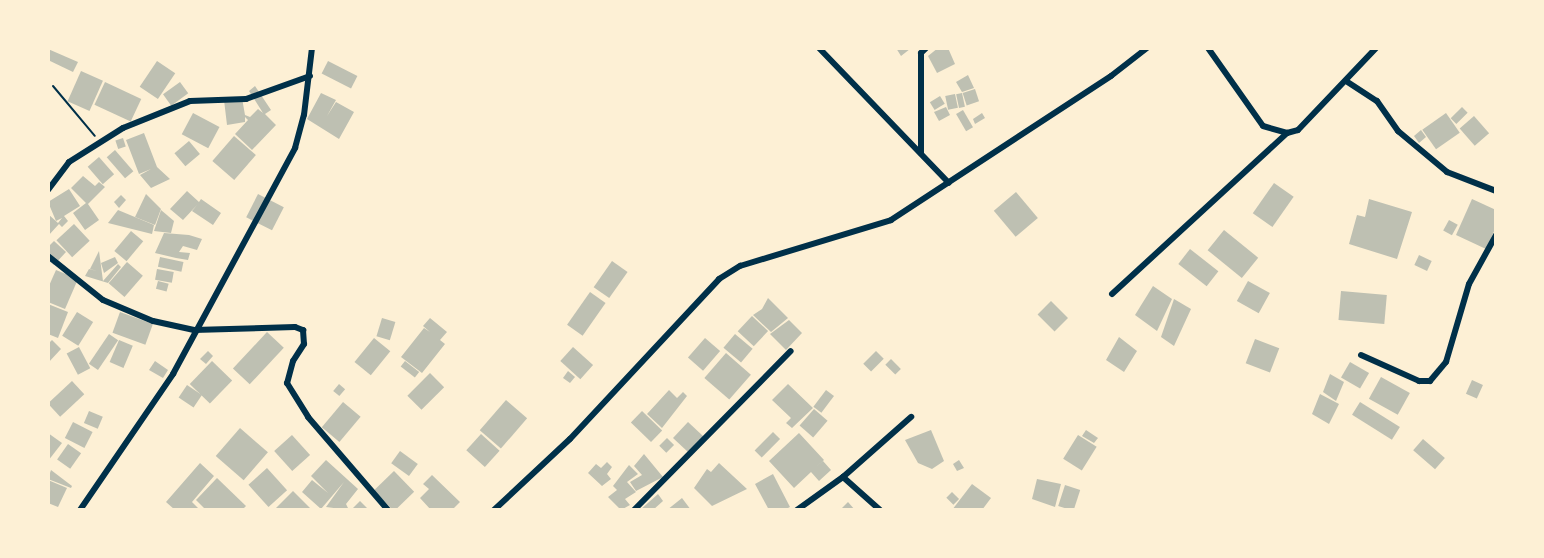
<!DOCTYPE html>
<html>
<head>
<meta charset="utf-8">
<style>
  body { margin:0 }
  #map { position:relative; width:1544px; height:558px; overflow:hidden; background:#fdf0d5; font-family:Rubik,sans-serif }
  div>[style] { position:absolute }
  .building>* { inset:0; background:#bec0b2; transform-origin:0 0 }
  .path>* { height:2px; margin:-1px; padding:0 1px; transform-origin:1px; border-radius:1px; background:#003049 }
  .minor>* { height:6px; margin:-3px; padding:0 3px; transform-origin:3px; border-radius:3px; background:#003049 }
  span { translate:-50% -50%; white-space:nowrap; text-align:center; line-height:1.15; -webkit-text-stroke:5px #fdf0d5; paint-order:stroke }
  .frame { position:absolute; inset:0; border:50px solid #fdf0d5; pointer-events:none }
</style>
</head>
<body>
<div id="map">
  <div class="building">
    <i style="clip-path:polygon(896px 48px,909px 48px,910px 49px,901px 56px)"></i>
    <i style="clip-path:polygon(938px 48px,948px 48px,955px 64px,937px 73px,928px 56px)"></i>
    <i style="clip-path:polygon(48px 49px,78px 62px,73px 72px,48px 60px)"></i>
    <i style="left:157px;top:61px;width:22px;height:31px;rotate:34deg"></i>
    <i style="left:328px;top:61px;width:33px;height:14px;rotate:27deg"></i>
    <i style="left:81px;top:71px;width:24px;height:33px;rotate:24deg"></i>
    <i style="clip-path:polygon(968px 75px,974px 88px,962px 92px,956px 82px)"></i>
    <i style="left:105px;top:82px;width:40px;height:25px;rotate:25deg"></i>
    <i style="left:180px;top:82px;width:14px;height:21px;rotate:54deg"></i>
    <i style="clip-path:polygon(255px 86px,271px 110px,265px 114px,276px 125px,252px 150px,235px 134px,248px 120px,245px 117px,245px 122px,227px 125px,224px 100px,242px 98px,245px 115px,250px 117px,258px 109px,263px 113px,249px 91px)"></i>
    <i style="left:975px;top:89px;width:13px;height:13px;rotate:72deg"></i>
    <i style="clip-path:polygon(321px 93px,336px 100px,327px 116px,336px 102px,354px 112px,339px 139px,307px 119px)"></i>
    <i style="left:962px;top:93px;width:14px;height:6px;rotate:78deg"></i>
    <i style="left:955px;top:94px;width:14px;height:10px;rotate:78deg"></i>
    <i style="left:940px;top:96px;width:9px;height:12px;rotate:58deg"></i>
    <i style="clip-path:polygon(946px 107px,950px 115px,939px 121px,934px 112px)"></i>
    <i style="left:1462px;top:107px;width:8px;height:16px;rotate:45deg"></i>
    <i style="left:963px;top:110px;width:20px;height:8px;rotate:60deg"></i>
    <i style="left:193px;top:113px;width:30px;height:24px;rotate:28deg"></i>
    <i style="clip-path:polygon(982px 113px,985px 118px,975px 124px,973px 119px)"></i>
    <i style="left:1446px;top:113px;width:24px;height:29px;rotate:55deg"></i>
    <i style="left:1474px;top:116px;width:23px;height:19px;rotate:49deg"></i>
    <i style="clip-path:polygon(1421px 130px,1426px 137px,1419px 143px,1414px 136px)"></i>
    <i style="clip-path:polygon(144px 133px,157px 167px,170px 179px,151px 188px,140px 175px,151px 169px,139px 174px,126px 140px)"></i>
    <i style="left:234px;top:136px;width:29px;height:33px;rotate:41deg"></i>
    <i style="left:123px;top:138px;width:9px;height:8px;rotate:72deg"></i>
    <i style="left:189px;top:141px;width:17px;height:19px;rotate:50deg"></i>
    <i style="left:115px;top:150px;width:28px;height:11px;rotate:49deg"></i>
    <i style="left:99px;top:157px;width:23px;height:15px;rotate:49deg"></i>
    <i style="clip-path:polygon(83px 176px,95px 186px,99px 182px,105px 187px,88px 204px,99px 220px,85px 230px,73px 213px,86px 203px,71px 188px)"></i>
    <i style="left:1274px;top:183px;width:24px;height:37px;rotate:35deg"></i>
    <i style="clip-path:polygon(69px 189px,80px 206px,64px 216px,68px 221px,62px 227px,59px 224px,48px 236px,48px 214px,58px 223px,62px 218px,56px 221px,48px 202px)"></i>
    <i style="clip-path:polygon(187px 191px,199px 202px,201px 199px,221px 213px,213px 225px,192px 211px,197px 205px,183px 220px,170px 209px)"></i>
    <i style="left:1016px;top:192px;width:34px;height:29px;rotate:50deg"></i>
    <i style="clip-path:polygon(146px 194px,161px 209px,155px 225px,135px 217px)"></i>
    <i style="left:258px;top:194px;width:29px;height:26px;rotate:27deg"></i>
    <i style="clip-path:polygon(121px 195px,126px 200px,119px 208px,114px 202px)"></i>
    <i style="clip-path:polygon(1369px 199px,1412px 212px,1397px 259px,1349px 244px,1357px 215px,1365px 217px)"></i>
    <i style="clip-path:polygon(1472px 199px,1496px 210px,1496px 227px,1486px 249px,1456px 235px)"></i>
    <i style="clip-path:polygon(118px 210px,154px 225px,152px 234px,108px 223px)"></i>
    <i style="clip-path:polygon(161px 210px,174px 221px,171px 233px,154px 231px)"></i>
    <i style="left:1449px;top:220px;width:10px;height:12px;rotate:29deg"></i>
    <i style="left:74px;top:224px;width:23px;height:24px;rotate:47deg"></i>
    <i style="left:1224px;top:230px;width:44px;height:26px;rotate:39deg"></i>
    <i style="left:131px;top:231px;width:16px;height:26px;rotate:40deg"></i>
    <i style="clip-path:polygon(164px 233px,189px 235px,202px 239px,197px 250px,183px 246px,179px 252px,190px 253px,188px 260px,176px 258px,155px 253px)"></i>
    <i style="clip-path:polygon(54px 241px,66px 252px,54px 265px,48px 260px,48px 247px)"></i>
    <i style="left:1190px;top:249px;width:36px;height:19px;rotate:38deg"></i>
    <i style="clip-path:polygon(99px 251px,103px 281px,118px 264px,121px 267px,108px 283px,85px 276px,89px 269px,97px 271px,90px 269px)"></i>
    <i style="left:1419px;top:255px;width:14px;height:11px;rotate:25deg"></i>
    <i style="clip-path:polygon(115px 257px,118px 263px,104px 273px,101px 263px)"></i>
    <i style="left:160px;top:257px;width:24px;height:10px;rotate:12deg"></i>
    <i style="left:612px;top:261px;width:19px;height:32px;rotate:35deg"></i>
    <i style="left:127px;top:262px;width:21px;height:28px;rotate:41deg"></i>
    <i style="left:157px;top:269px;width:17px;height:11px;rotate:10deg"></i>
    <i style="clip-path:polygon(56px 270px,78px 279px,65px 309px,48px 302px,48px 288px)"></i>
    <i style="left:158px;top:281px;width:11px;height:8px;rotate:15deg"></i>
    <i style="left:1248px;top:281px;width:25px;height:23px;rotate:29deg"></i>
    <i style="clip-path:polygon(1153px 286px,1172px 299px,1157px 331px,1135px 315px)"></i>
    <i style="left:1341px;top:291px;width:46px;height:29px;rotate:5deg"></i>
    <i style="left:590px;top:292px;width:19px;height:40px;rotate:35deg"></i>
    <i style="clip-path:polygon(768px 298px,788px 318px,771px 332px,753px 315px,762px 309px)"></i>
    <i style="clip-path:polygon(1174px 299px,1191px 309px,1174px 346px,1161px 337px)"></i>
    <i style="left:1051px;top:301px;width:24px;height:19px;rotate:45deg"></i>
    <i style="clip-path:polygon(48px 304px,68px 312px,58px 338px,48px 334px)"></i>
    <i style="left:77px;top:312px;width:19px;height:28px;rotate:32deg"></i>
    <i style="left:120px;top:312px;width:35px;height:22px;rotate:20deg"></i>
    <i style="left:752px;top:316px;width:22px;height:21px;rotate:43deg"></i>
    <i style="left:382px;top:318px;width:14px;height:19px;rotate:17deg"></i>
    <i style="clip-path:polygon(430px 318px,447px 332px,440px 340px,445px 344px,422px 373px,401px 357px,424px 328px,430px 332px,423px 326px)"></i>
    <i style="clip-path:polygon(789px 320px,802px 333px,786px 350px,770px 334px)"></i>
    <i style="left:267px;top:332px;width:23px;height:50px;rotate:43deg"></i>
    <i style="left:109px;top:334px;width:11px;height:36px;rotate:34deg"></i>
    <i style="left:735px;top:334px;width:23px;height:18px;rotate:40deg"></i>
    <i style="clip-path:polygon(1119px 337px,1137px 351px,1124px 372px,1106px 360px)"></i>
    <i style="left:374px;top:338px;width:21px;height:31px;rotate:39deg"></i>
    <i style="left:705px;top:338px;width:20px;height:26px;rotate:41deg"></i>
    <i style="left:1255px;top:339px;width:26px;height:26px;rotate:21deg"></i>
    <i style="clip-path:polygon(52px 340px,61px 349px,48px 363px,48px 344px)"></i>
    <i style="left:119px;top:340px;width:15px;height:24px;rotate:23deg"></i>
    <i style="left:79px;top:347px;width:24px;height:14px;rotate:62deg"></i>
    <i style="left:573px;top:347px;width:27px;height:19px;rotate:42deg"></i>
    <i style="clip-path:polygon(208px 351px,213px 356px,206px 364px,200px 359px)"></i>
    <i style="left:876px;top:351px;width:11px;height:18px;rotate:45deg"></i>
    <i style="left:726px;top:353px;width:33px;height:33px;rotate:41deg"></i>
    <i style="left:891px;top:359px;width:14px;height:8px;rotate:45deg"></i>
    <i style="clip-path:polygon(155px 361px,168px 370px,163px 378px,149px 370px)"></i>
    <i style="left:212px;top:361px;width:28px;height:32px;rotate:44deg"></i>
    <i style="left:405px;top:361px;width:18px;height:7px;rotate:38deg"></i>
    <i style="left:1350px;top:362px;width:22px;height:18px;rotate:30deg"></i>
    <i style="clip-path:polygon(568px 371px,575px 377px,570px 383px,563px 378px)"></i>
    <i style="left:430px;top:373px;width:20px;height:32px;rotate:45deg"></i>
    <i style="clip-path:polygon(1330px 374px,1344px 382px,1336px 401px,1323px 392px)"></i>
    <i style="left:1381px;top:377px;width:33px;height:25px;rotate:29deg"></i>
    <i style="left:1472px;top:380px;width:12px;height:15px;rotate:24deg"></i>
    <i style="left:72px;top:381px;width:18px;height:33px;rotate:47deg"></i>
    <i style="left:339px;top:384px;width:8px;height:9px;rotate:40deg"></i>
    <i style="clip-path:polygon(788px 384px,813px 408px,792px 428px,786px 423px,791px 418px,772px 400px)"></i>
    <i style="left:187px;top:385px;width:18px;height:15px;rotate:34deg"></i>
    <i style="clip-path:polygon(669px 390px,677px 398px,683px 392px,687px 396px,662px 428px,647px 414px)"></i>
    <i style="left:826px;top:390px;width:10px;height:21px;rotate:37deg"></i>
    <i style="clip-path:polygon(1320px 394px,1339px 404px,1329px 424px,1312px 414px)"></i>
    <i style="left:506px;top:400px;width:28px;height:40px;rotate:41deg"></i>
    <i style="left:343px;top:402px;width:23px;height:33px;rotate:40deg"></i>
    <i style="left:1360px;top:402px;width:47px;height:15px;rotate:32deg"></i>
    <i style="left:814px;top:409px;width:18px;height:22px;rotate:41deg"></i>
    <i style="left:89px;top:411px;width:15px;height:13px;rotate:23deg"></i>
    <i style="left:642px;top:411px;width:28px;height:16px;rotate:44deg"></i>
    <i style="left:73px;top:422px;width:22px;height:18px;rotate:27deg"></i>
    <i style="left:688px;top:422px;width:22px;height:22px;rotate:43deg"></i>
    <i style="left:240px;top:428px;width:37px;height:37px;rotate:41deg"></i>
    <i style="clip-path:polygon(931px 430px,944px 461px,932px 469px,918px 463px,905px 440px)"></i>
    <i style="clip-path:polygon(1086px 430px,1098px 438px,1094px 443px,1082px 436px)"></i>
    <i style="left:773px;top:432px;width:10px;height:26px;rotate:45deg"></i>
    <i style="clip-path:polygon(48px 433px,62px 443px,48px 461px)"></i>
    <i style="clip-path:polygon(799px 433px,824px 460px,815px 468px,823px 461px,831px 470px,819px 481px,811px 472px,794px 488px,769px 461px)"></i>
    <i style="left:481px;top:434px;width:25px;height:22px;rotate:42deg"></i>
    <i style="left:292px;top:435px;width:27px;height:24px;rotate:48deg"></i>
    <i style="left:1078px;top:435px;width:22px;height:28px;rotate:32deg"></i>
    <i style="left:667px;top:438px;width:10px;height:11px;rotate:45deg"></i>
    <i style="left:1423px;top:439px;width:29px;height:15px;rotate:41deg"></i>
    <i style="left:68px;top:444px;width:16px;height:19px;rotate:35deg"></i>
    <i style="left:400px;top:451px;width:22px;height:15px;rotate:36deg"></i>
    <i style="clip-path:polygon(644px 454px,663px 477px,636px 491px,630px 482px,642px 475px,634px 466px)"></i>
    <i style="clip-path:polygon(326px 460px,358px 489px,346px 504px,349px 510px,326px 507px,344px 482px,321px 509px,302px 492px,312px 480px,328px 493px,311px 476px)"></i>
    <i style="clip-path:polygon(959px 460px,964px 468px,957px 471px,953px 464px)"></i>
    <i style="clip-path:polygon(607px 462px,612px 467px,607px 474px,611px 479px,602px 486px,588px 473px,596px 464px,601px 468px)"></i>
    <i style="clip-path:polygon(200px 463px,214px 476px,192px 502px,200px 510px,175px 510px,166px 502px)"></i>
    <i style="clip-path:polygon(719px 463px,747px 489px,712px 506px,694px 488px,707px 469px,711px 472px)"></i>
    <i style="clip-path:polygon(629px 465px,638px 474px,627px 482px,636px 492px,625px 499px,630px 505px,621px 510px,608px 497px,617px 490px,613px 486px)"></i>
    <i style="left:267px;top:468px;width:30px;height:25px;rotate:48deg"></i>
    <i style="clip-path:polygon(51px 470px,72px 486px,71px 488px,48px 479px)"></i>
    <i style="left:394px;top:471px;width:29px;height:28px;rotate:46deg"></i>
    <i style="clip-path:polygon(773px 474px,790px 507px,784px 510px,769px 510px,755px 484px)"></i>
    <i style="clip-path:polygon(432px 475px,460px 502px,452px 510px,431px 510px,420px 498px,429px 489px,423px 484px)"></i>
    <i style="clip-path:polygon(217px 478px,246px 506px,242px 510px,206px 510px,196px 500px)"></i>
    <i style="clip-path:polygon(1037px 479px,1061px 484px,1055px 507px,1032px 499px)"></i>
    <i style="clip-path:polygon(48px 480px,67px 488px,58px 507px,48px 503px)"></i>
    <i style="clip-path:polygon(972px 484px,991px 498px,982px 510px,952px 510px)"></i>
    <i style="left:1065px;top:485px;width:16px;height:22px;rotate:18deg"></i>
    <i style="clip-path:polygon(293px 491px,312px 510px,274px 510px)"></i>
    <i style="left:952px;top:492px;width:10px;height:8px;rotate:45deg"></i>
    <i style="clip-path:polygon(658px 494px,663px 501px,653px 510px,640px 510px)"></i>
    <i style="clip-path:polygon(682px 498px,691px 510px,667px 510px)"></i>
    <i style="clip-path:polygon(360px 501px,369px 510px,351px 510px)"></i>
    <i style="clip-path:polygon(848px 502px,855px 510px,840px 510px)"></i>
  </div>
  <div class="path">
    <i style="left:53px;top:86px;width:65px;rotate:50deg"></i>
  </div>
  <div class="minor">
    <i style="left:819px;top:48px;width:187px;rotate:46.1deg"></i>
    <i style="left:1208px;top:48px;width:95px;rotate:54.8deg"></i>
    <i style="left:1263px;top:126px;width:25px;rotate:16deg"></i>
    <i style="left:1287px;top:133px;width:11px;rotate:-15deg"></i>
    <i style="left:1298px;top:130px;width:113px;rotate:-46.4deg"></i>
    <i style="left:1346px;top:81px;width:37px;rotate:33deg"></i>
    <i style="left:1377px;top:101px;width:37px;rotate:55deg"></i>
    <i style="left:1398px;top:131px;width:64px;rotate:39.9deg"></i>
    <i style="left:1447px;top:172px;width:53px;rotate:21.2deg"></i>
    <i style="left:921px;top:153px;width:100px;rotate:-90deg"></i>
    <i style="left:921px;top:53px;width:7px;rotate:-45deg"></i>
    <i style="left:48px;top:190px;width:35px;rotate:-53deg"></i>
    <i style="left:69px;top:162px;width:64px;rotate:-32.2deg"></i>
    <i style="left:123px;top:128px;width:72px;rotate:-21.9deg"></i>
    <i style="left:190px;top:101px;width:56px;rotate:-2deg"></i>
    <i style="left:246px;top:99px;width:68px;rotate:-19.8deg"></i>
    <i style="left:48px;top:256px;width:70px;rotate:38.7deg"></i>
    <i style="left:103px;top:300px;width:54px;rotate:22.8deg"></i>
    <i style="left:153px;top:321px;width:42px;rotate:12.4deg"></i>
    <i style="left:194px;top:330px;width:101px;rotate:-1.7deg"></i>
    <i style="left:295px;top:327px;width:9px;rotate:21deg"></i>
    <i style="left:303px;top:330px;width:14px;rotate:86deg"></i>
    <i style="left:304px;top:344px;width:20px;rotate:123deg"></i>
    <i style="left:293px;top:361px;width:23px;rotate:105deg"></i>
    <i style="left:287px;top:383px;width:40px;rotate:58deg"></i>
    <i style="left:308px;top:417px;width:123px;rotate:49.3deg"></i>
    <i style="left:1112px;top:294px;width:238px;rotate:-42.6deg"></i>
    <i style="left:1361px;top:355px;width:64px;rotate:24.1deg"></i>
    <i style="left:1419px;top:381px;width:11px"></i>
    <i style="left:1430px;top:381px;width:25px;rotate:-50deg"></i>
    <i style="left:1446px;top:362px;width:81px;rotate:-73.6deg"></i>
    <i style="left:1469px;top:284px;width:56px;rotate:-61.1deg"></i>
    <i style="left:843px;top:477px;width:50px;rotate:41.7deg"></i>
    <i style="left:80px;top:510px;width:165px;rotate:-55.6deg"></i>
    <i style="left:173px;top:374px;width:257px;rotate:-61.6deg"></i>
    <i style="left:295px;top:148px;width:34px;rotate:-75deg"></i>
    <i style="left:304px;top:115px;width:67px;rotate:-83.2deg"></i>
    <i style="left:494px;top:510px;width:104px;rotate:-43.1deg"></i>
    <i style="left:570px;top:439px;width:219px;rotate:-47deg"></i>
    <i style="left:719px;top:279px;width:25px;rotate:-32deg"></i>
    <i style="left:740px;top:266px;width:158px;rotate:-16.9deg"></i>
    <i style="left:891px;top:220px;width:263px;rotate:-33.2deg"></i>
    <i style="left:1111px;top:76px;width:46px;rotate:-37.9deg"></i>
    <i style="left:634px;top:510px;width:223px;rotate:-45.4deg"></i>
    <i style="left:797px;top:510px;width:57px;rotate:-35.7deg"></i>
    <i style="left:843px;top:477px;width:91px;rotate:-41.4deg"></i>
  </div>
  <div class="frame"></div>
</div>
</body>
</html>
